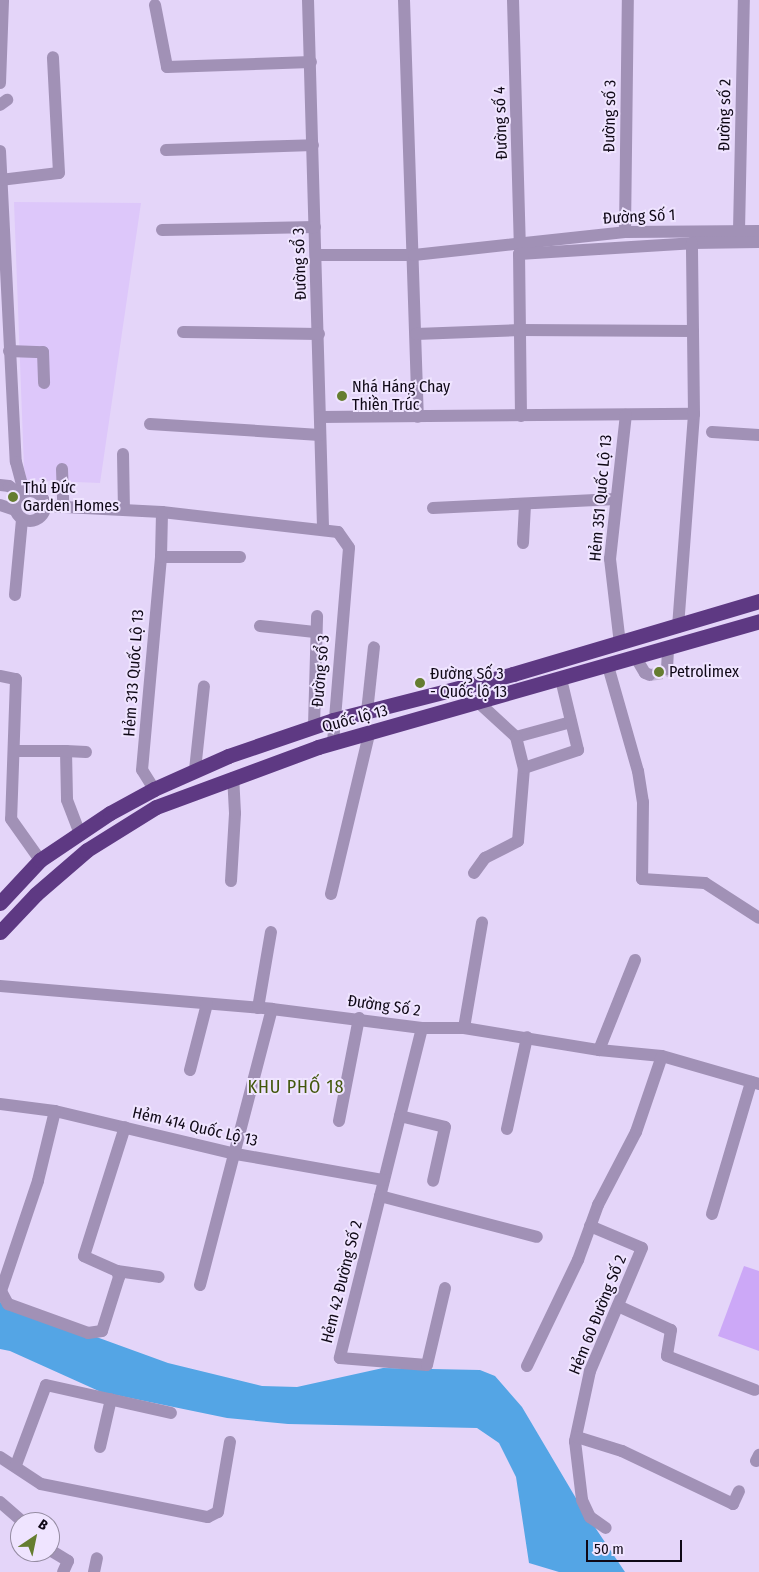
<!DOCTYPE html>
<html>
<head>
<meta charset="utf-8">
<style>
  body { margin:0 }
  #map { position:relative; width:759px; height:1572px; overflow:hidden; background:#e4d5f9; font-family:"Fira Sans Condensed",sans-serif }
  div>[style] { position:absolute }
  .built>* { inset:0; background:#ddc7fa }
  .green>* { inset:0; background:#cca8f7 }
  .water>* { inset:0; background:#54a5e5 }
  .minor-tunnel>* { height:12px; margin-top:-6px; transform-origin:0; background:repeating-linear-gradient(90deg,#c4b6d7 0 12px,transparent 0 18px) }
  .minor>* { height:12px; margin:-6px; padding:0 6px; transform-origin:6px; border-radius:6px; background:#a191b6 }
  .minor>.ring { margin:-6px; padding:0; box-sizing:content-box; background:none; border:12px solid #a191b6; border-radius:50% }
  .highway>* { height:15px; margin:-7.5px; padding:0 7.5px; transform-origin:7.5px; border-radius:7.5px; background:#5e3983 }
  .dots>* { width:14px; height:14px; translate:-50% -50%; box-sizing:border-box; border:2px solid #efe4ff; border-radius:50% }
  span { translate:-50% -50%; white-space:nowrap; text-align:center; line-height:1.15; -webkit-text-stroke:4px #efe4ff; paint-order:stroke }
  .street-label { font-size:16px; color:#0f0816 }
  .poi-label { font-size:16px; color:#0f0816 }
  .left { translate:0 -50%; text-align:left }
  .neighbourhood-label { font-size:18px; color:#42570b; letter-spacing:1px }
  .north { position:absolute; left:10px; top:1512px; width:50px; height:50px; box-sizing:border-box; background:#efe4ff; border:1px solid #958ca2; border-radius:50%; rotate:34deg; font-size:14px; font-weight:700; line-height:20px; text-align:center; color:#0f0816 }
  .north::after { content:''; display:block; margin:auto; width:18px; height:22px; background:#657d30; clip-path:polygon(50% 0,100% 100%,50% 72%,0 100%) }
  .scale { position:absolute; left:586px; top:1540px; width:96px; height:22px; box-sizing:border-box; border:2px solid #0f0816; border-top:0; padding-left:6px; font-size:15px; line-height:18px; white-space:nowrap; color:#0f0816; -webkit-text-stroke:4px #efe4ff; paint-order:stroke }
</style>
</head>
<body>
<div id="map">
  <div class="built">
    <i style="clip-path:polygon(14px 202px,141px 203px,100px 483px,27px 480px,24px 468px)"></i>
  </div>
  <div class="green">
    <i style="clip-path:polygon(744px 1266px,759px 1271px,759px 1351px,718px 1336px)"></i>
  </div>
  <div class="water">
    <i style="clip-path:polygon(0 1302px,168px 1363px,262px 1386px,297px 1387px,383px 1368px,480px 1370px,495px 1376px,522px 1407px,580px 1505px,625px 1572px,559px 1572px,529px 1563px,516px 1477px,499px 1443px,477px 1428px,288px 1424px,227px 1418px,101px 1392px,10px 1351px,0 1349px)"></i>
  </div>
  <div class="minor-tunnel">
    <i style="left:650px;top:675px;width:13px;rotate:-9deg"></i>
    <i style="left:663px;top:673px;width:6px;rotate:-45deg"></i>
  </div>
  <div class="minor">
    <i style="left:308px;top:0;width:528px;rotate:88.37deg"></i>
    <i style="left:404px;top:0;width:417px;rotate:88.1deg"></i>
    <i style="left:513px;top:0;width:245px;rotate:88.4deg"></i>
    <i style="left:155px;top:5px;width:63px;rotate:79deg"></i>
    <i style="left:167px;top:67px;width:144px;rotate:-2deg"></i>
    <i style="left:0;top:83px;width:83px;rotate:-87.9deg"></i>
    <i style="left:0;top:105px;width:9px;rotate:-36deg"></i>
    <i style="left:166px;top:150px;width:147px;rotate:-1.9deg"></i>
    <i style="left:0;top:151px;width:311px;rotate:87.1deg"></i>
    <i style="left:16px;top:462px;width:31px;rotate:75deg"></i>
    <i style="left:0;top:180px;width:59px;rotate:-6.8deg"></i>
    <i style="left:59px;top:173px;width:116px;rotate:-93deg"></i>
    <i style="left:162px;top:230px;width:153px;rotate:-1.1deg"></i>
    <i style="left:739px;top:231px;width:231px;rotate:-88.8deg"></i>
    <i style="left:625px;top:232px;width:232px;rotate:-89.3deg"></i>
    <i style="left:316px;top:255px;width:98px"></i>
    <i style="left:414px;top:255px;width:212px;rotate:-6.2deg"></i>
    <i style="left:625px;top:232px;width:134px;rotate:-0.4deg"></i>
    <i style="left:183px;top:332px;width:136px;rotate:0.8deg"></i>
    <i style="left:416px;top:334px;width:104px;rotate:-2.2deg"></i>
    <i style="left:520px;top:330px;width:173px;rotate:0.3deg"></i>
    <i style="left:9px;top:351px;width:34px;rotate:2deg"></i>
    <i style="left:43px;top:352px;width:31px;rotate:88deg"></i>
    <i style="left:521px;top:416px;width:162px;rotate:-90.7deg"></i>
    <i style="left:519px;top:254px;width:173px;rotate:-3.6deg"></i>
    <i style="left:692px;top:243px;width:67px;rotate:-0.9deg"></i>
    <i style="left:320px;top:417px;width:374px;rotate:-0.5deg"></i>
    <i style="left:150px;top:424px;width:170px;rotate:3.7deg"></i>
    <i style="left:712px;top:432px;width:47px;rotate:3.7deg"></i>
    <i style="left:123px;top:454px;width:56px;rotate:89deg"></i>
    <i style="left:62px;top:469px;width:38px;rotate:88deg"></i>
    <i style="left:0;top:485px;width:9px;rotate:6deg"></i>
    <i style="left:9px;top:486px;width:14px;rotate:36deg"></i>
    <i class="ring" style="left:15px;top:491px;width:18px;height:18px"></i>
    <i style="left:0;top:505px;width:16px;rotate:18deg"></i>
    <i style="left:45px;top:506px;width:117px;rotate:2.9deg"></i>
    <i style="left:162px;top:512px;width:177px;rotate:6.5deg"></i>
    <i style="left:338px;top:532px;width:19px;rotate:55deg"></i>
    <i style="left:349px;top:548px;width:196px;rotate:94.7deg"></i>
    <i style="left:433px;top:508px;width:183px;rotate:-2.8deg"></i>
    <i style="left:523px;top:543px;width:38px;rotate:-87deg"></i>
    <i style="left:161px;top:557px;width:79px"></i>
    <i style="left:15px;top:595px;width:76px;rotate:-84.7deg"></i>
    <i style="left:260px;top:626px;width:55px;rotate:6.2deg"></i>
    <i style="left:678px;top:627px;width:214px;rotate:-85.7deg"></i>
    <i style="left:694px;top:414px;width:171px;rotate:-90.7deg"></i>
    <i style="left:620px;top:644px;width:86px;rotate:-96.7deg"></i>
    <i style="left:610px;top:559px;width:145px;rotate:-83.7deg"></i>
    <i style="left:636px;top:658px;width:17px;rotate:59deg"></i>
    <i style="left:645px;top:673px;width:5px;rotate:22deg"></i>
    <i style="left:608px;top:666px;width:109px;rotate:74.1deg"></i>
    <i style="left:638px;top:771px;width:31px;rotate:81deg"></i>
    <i style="left:643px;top:802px;width:77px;rotate:90.7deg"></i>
    <i style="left:642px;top:879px;width:63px;rotate:3.6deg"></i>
    <i style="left:705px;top:883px;width:64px;rotate:32.9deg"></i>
    <i style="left:667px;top:669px;width:20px;rotate:-87deg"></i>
    <i style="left:0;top:676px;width:16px;rotate:11deg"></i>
    <i style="left:16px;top:679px;width:140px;rotate:92deg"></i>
    <i style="left:11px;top:819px;width:50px;rotate:54.7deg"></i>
    <i style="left:478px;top:702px;width:52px;rotate:42.6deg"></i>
    <i style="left:516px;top:737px;width:57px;rotate:-15.3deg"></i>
    <i style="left:367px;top:712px;width:65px;rotate:-83.9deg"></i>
    <i style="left:314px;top:726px;width:110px;rotate:-88.4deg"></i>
    <i style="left:516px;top:737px;width:32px;rotate:76deg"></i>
    <i style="left:14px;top:751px;width:52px"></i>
    <i style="left:66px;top:751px;width:49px;rotate:88.8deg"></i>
    <i style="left:67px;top:800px;width:36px;rotate:69deg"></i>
    <i style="left:66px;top:751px;width:20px;rotate:3deg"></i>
    <i style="left:195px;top:770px;width:84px;rotate:-83.9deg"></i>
    <i style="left:154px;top:789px;width:22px;rotate:-122deg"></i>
    <i style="left:142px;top:770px;width:214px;rotate:-84.9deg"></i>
    <i style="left:161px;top:557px;width:45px;rotate:-88.7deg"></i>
    <i style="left:474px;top:873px;width:19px;rotate:-54deg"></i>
    <i style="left:485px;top:858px;width:37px;rotate:-27deg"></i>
    <i style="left:518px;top:841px;width:73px;rotate:-85.3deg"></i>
    <i style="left:524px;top:768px;width:57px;rotate:-18.4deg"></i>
    <i style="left:578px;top:750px;width:73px;rotate:-103.5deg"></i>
    <i style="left:231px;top:881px;width:68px;rotate:-86.6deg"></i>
    <i style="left:235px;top:813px;width:35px;rotate:-93deg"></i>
    <i style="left:331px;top:894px;width:164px;rotate:-76.6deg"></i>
    <i style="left:0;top:986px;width:273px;rotate:4.8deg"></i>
    <i style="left:272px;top:1009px;width:151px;rotate:7.2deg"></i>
    <i style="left:422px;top:1028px;width:42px"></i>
    <i style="left:464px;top:1028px;width:137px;rotate:9.3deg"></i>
    <i style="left:599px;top:1050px;width:63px;rotate:5.4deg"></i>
    <i style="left:662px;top:1056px;width:101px;rotate:16.1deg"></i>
    <i style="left:258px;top:1008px;width:77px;rotate:-80.3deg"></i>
    <i style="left:422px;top:1028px;width:340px;rotate:104deg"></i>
    <i style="left:340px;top:1358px;width:87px;rotate:4.6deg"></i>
    <i style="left:427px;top:1365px;width:79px;rotate:-76.8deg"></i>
    <i style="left:464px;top:1028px;width:107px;rotate:-80.3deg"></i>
    <i style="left:599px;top:1050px;width:97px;rotate:-68.2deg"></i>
    <i style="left:190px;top:1070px;width:68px;rotate:-75.6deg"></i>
    <i style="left:0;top:1104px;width:55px;rotate:7.3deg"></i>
    <i style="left:55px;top:1111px;width:186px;rotate:13.4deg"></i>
    <i style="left:236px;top:1154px;width:150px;rotate:10deg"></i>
    <i style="left:55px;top:1111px;width:72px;rotate:103.7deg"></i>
    <i style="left:38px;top:1181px;width:116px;rotate:108.6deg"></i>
    <i style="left:1px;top:1291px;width:15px;rotate:62deg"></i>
    <i style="left:8px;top:1304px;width:85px;rotate:19.9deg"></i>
    <i style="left:88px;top:1333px;width:14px;rotate:-8deg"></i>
    <i style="left:102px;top:1331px;width:57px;rotate:-72.5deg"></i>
    <i style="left:119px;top:1277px;width:6px;rotate:-108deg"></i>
    <i style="left:117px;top:1271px;width:36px;rotate:-156deg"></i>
    <i style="left:84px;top:1256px;width:135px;rotate:-72.4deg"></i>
    <i style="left:400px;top:1116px;width:46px;rotate:13.7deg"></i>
    <i style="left:445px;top:1127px;width:55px;rotate:102.5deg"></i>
    <i style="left:339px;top:1121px;width:105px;rotate:-79deg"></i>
    <i style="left:507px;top:1129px;width:94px;rotate:-77.7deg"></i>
    <i style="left:380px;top:1196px;width:162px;rotate:14.6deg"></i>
    <i style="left:712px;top:1214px;width:138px;rotate:-73.5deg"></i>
    <i style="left:590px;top:1226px;width:56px;rotate:22.9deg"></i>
    <i style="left:642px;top:1248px;width:134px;rotate:112.9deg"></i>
    <i style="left:590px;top:1371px;width:72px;rotate:102.1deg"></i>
    <i style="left:575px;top:1441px;width:59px;rotate:83.2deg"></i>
    <i style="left:582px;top:1500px;width:19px;rotate:65deg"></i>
    <i style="left:590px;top:1517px;width:19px;rotate:35deg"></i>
    <i style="left:117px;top:1271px;width:42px;rotate:8.1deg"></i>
    <i style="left:200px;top:1285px;width:285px;rotate:-75.4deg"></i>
    <i style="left:618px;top:1306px;width:58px;rotate:24.4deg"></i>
    <i style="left:671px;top:1330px;width:26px;rotate:99deg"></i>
    <i style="left:667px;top:1356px;width:94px;rotate:21.1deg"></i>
    <i style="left:527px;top:1366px;width:118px;rotate:-64.3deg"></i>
    <i style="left:578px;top:1260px;width:59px;rotate:-70deg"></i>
    <i style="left:598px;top:1205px;width:82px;rotate:-62.5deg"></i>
    <i style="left:636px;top:1132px;width:80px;rotate:-71.1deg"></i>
    <i style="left:577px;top:1437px;width:47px;rotate:17.3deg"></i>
    <i style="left:622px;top:1451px;width:123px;rotate:25.5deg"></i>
    <i style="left:733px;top:1504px;width:14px;rotate:-65deg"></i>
    <i style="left:100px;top:1447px;width:49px;rotate:-77.1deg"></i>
    <i style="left:0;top:1457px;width:49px;rotate:33.4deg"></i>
    <i style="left:41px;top:1484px;width:170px;rotate:11.2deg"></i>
    <i style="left:208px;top:1517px;width:11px;rotate:-27deg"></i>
    <i style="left:218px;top:1512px;width:71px;rotate:-80.3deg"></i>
    <i style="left:756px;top:1461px;width:7px;rotate:-63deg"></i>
    <i style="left:16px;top:1465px;width:85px;rotate:-69.4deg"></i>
    <i style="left:46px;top:1385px;width:128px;rotate:12.6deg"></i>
    <i style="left:0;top:1502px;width:30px;rotate:41deg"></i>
    <i style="left:50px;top:1550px;width:21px;rotate:31deg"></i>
    <i style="left:68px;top:1561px;width:12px;rotate:114deg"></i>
    <i style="left:94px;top:1572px;width:14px;rotate:-78deg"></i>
  </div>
  <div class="highway">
    <i style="left:0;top:903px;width:59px;rotate:-47.1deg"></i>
    <i style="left:40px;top:860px;width:84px;rotate:-33.9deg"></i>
    <i style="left:110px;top:813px;width:50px;rotate:-28.6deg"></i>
    <i style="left:154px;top:789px;width:81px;rotate:-24deg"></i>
    <i style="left:228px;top:756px;width:111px;rotate:-18.9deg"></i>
    <i style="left:333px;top:720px;width:186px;rotate:-14.3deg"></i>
    <i style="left:513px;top:674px;width:257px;rotate:-16.5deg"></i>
    <i style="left:0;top:932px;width:52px;rotate:-46.5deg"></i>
    <i style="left:36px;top:894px;width:67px;rotate:-40.8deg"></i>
    <i style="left:87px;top:850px;width:81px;rotate:-31.9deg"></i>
    <i style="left:156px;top:807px;width:173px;rotate:-20.3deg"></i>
    <i style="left:318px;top:747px;width:459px;rotate:-15.9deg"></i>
  </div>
  <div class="dots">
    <i style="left:342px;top:396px;background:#657d30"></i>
    <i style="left:13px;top:497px;background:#657d30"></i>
    <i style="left:659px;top:672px;background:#657d30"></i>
    <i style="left:420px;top:683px;background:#657d30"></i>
  </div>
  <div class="street-label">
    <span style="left:725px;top:115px;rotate:-89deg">Đường số 2</span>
    <span style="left:610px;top:116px;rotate:-89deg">Đường số 3</span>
    <span style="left:501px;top:123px;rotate:-92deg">Đường số 4</span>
    <span style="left:639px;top:217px;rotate:-3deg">Đường Số 1</span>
    <span style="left:300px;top:264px;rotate:-92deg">Đường sổ 3</span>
    <span style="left:601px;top:498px;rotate:-85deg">Hẻm 351 Quốc Lộ 13</span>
    <span style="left:321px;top:671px;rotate:-85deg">Đường sổ 3</span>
    <span style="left:134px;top:673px;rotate:-86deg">Hẻm 313 Quốc Lộ 13</span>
    <span style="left:355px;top:719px;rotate:-15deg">Quốc lộ 13</span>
    <span style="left:384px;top:1006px;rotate:8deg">Đường Số 2</span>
    <span style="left:195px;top:1127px;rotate:13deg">Hẻm 414 Quốc Lộ 13</span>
    <span style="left:342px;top:1282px;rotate:-76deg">Hẻm 42 Đường Số 2</span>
    <span style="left:598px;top:1315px;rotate:-68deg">Hẻm 60 Đường Số 2</span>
  </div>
  <div class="poi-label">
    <span class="left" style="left:352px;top:396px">Nhá Háng Chay<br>Thiền Trúc</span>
    <span class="left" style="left:23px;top:497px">Thủ Đức<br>Garden Homes</span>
    <span class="left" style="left:669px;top:672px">Petrolimex</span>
    <span class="left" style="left:430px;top:683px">Đường Số 3<br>- Quốc lộ 13</span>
  </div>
  <div class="neighbourhood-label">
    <span style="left:296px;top:1087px">KHU PHỐ 18</span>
  </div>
  <div class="north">B</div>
  <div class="scale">50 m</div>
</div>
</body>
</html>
